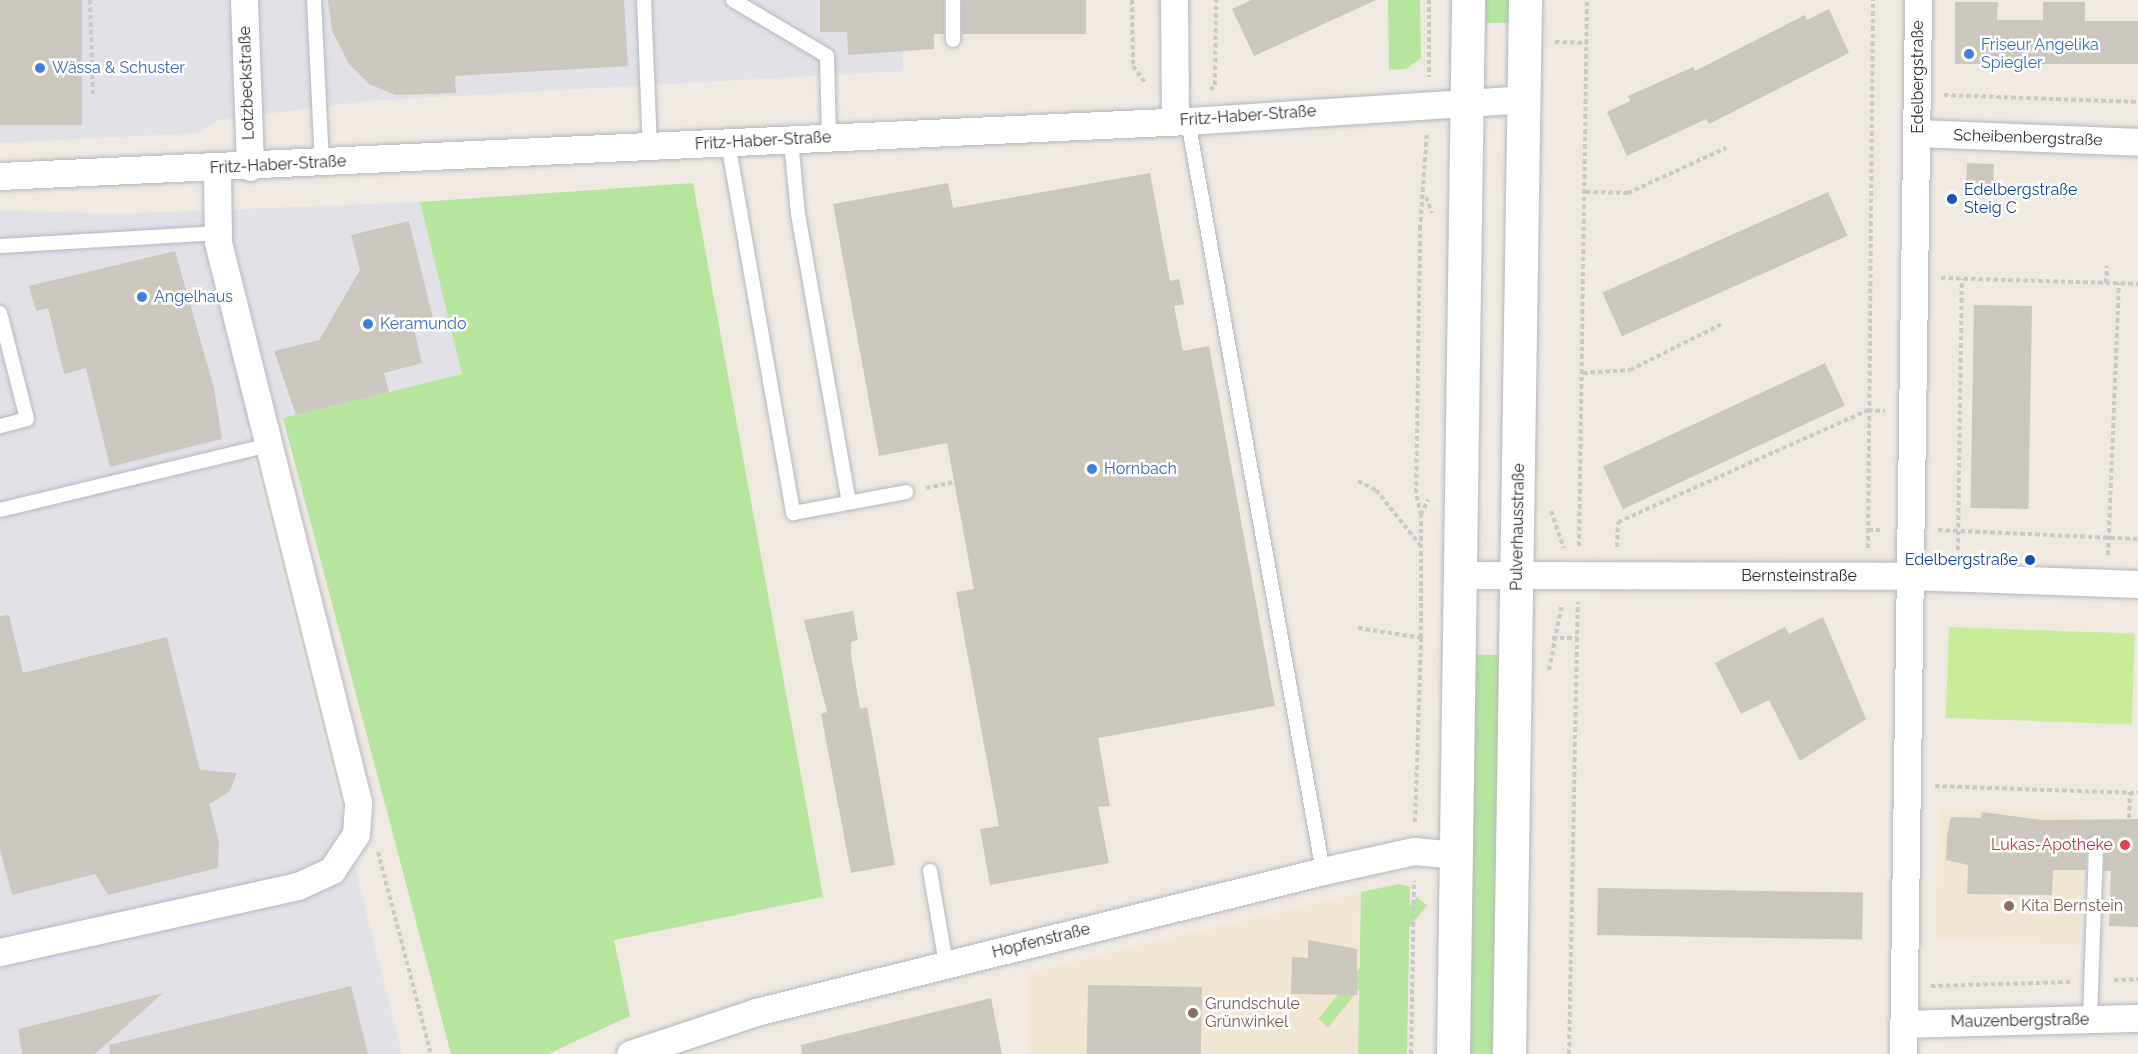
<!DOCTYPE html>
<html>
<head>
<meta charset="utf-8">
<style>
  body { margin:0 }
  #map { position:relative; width:2138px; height:1054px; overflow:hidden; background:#efe9e1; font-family:Raleway,sans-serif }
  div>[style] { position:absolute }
  .industrial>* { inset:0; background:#e3e1e8 }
  .education>* { inset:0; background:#f0e6d1; transform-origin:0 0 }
  .green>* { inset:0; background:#b6e59e; transform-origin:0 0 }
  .pitch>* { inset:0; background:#c9ec9a; transform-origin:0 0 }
  .building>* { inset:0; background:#cbc7bf; transform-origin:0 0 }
  .path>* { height:4px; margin-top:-2px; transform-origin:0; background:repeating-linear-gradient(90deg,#c9c9c9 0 4.5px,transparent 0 7.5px) }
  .roads { filter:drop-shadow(0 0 2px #b4b7c1) drop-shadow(0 0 2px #b4b7c1) }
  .lane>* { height:14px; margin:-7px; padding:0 7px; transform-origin:7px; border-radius:7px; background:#fff }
  .street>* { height:27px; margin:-13.5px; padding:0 13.5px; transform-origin:13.5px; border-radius:13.5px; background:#fff }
  .secondary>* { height:33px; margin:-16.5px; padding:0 16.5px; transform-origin:16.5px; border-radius:16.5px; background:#fff }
  .dots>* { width:16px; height:16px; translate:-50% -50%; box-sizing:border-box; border:3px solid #fff; border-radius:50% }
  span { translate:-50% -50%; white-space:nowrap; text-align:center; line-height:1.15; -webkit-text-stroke:5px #fff; paint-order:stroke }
  .shop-label { font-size:16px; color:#366cbe }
  .left { translate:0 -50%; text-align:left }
  .street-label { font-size:16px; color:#2e2e2e }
  .transit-label { font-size:16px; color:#164399 }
  .right { translate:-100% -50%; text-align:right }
  .health-label { font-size:16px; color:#be3a42 }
  .education-label { font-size:16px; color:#785e54 }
</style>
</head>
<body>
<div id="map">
  <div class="industrial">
    <i style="clip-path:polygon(0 0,903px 0,903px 71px,366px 101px,219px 120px,199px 133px,0 143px)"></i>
    <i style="clip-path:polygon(420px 202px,462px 374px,245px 428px,402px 1054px,0 1054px,0 210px,112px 214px)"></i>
  </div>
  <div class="education">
    <i style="left:1939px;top:809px;width:145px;height:131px;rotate:2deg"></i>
    <i style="clip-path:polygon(1360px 892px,1357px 1054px,1028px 1054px,1028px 973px)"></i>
  </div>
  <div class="green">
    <i style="clip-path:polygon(1388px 0,1420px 0,1421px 58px,1406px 69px,1389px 70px)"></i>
    <i style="left:1486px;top:0;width:23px;height:23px"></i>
    <i style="clip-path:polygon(693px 183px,823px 897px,614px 940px,630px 1016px,548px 1054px,451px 1054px,283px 418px,462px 374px,420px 202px)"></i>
    <i style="left:1499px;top:655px;width:399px;height:24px;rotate:91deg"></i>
    <i style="clip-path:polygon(1399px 884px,1410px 887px,1407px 1054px,1358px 1054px,1361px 892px)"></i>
    <i style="left:1417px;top:897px;width:13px;height:157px;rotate:39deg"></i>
  </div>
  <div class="pitch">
    <i style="left:1949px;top:627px;width:186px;height:91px;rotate:2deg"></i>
  </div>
  <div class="building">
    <i style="left:0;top:0;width:82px;height:125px"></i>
    <i style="clip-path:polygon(328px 0,624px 0,628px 66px,455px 76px,456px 93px,396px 95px,369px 84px,349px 64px,332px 31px)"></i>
    <i style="clip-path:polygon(820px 0,944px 0,944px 34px,934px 34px,934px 49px,848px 55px,847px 32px,820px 32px)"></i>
    <i style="left:962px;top:0;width:124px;height:34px"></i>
    <i style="clip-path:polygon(1251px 0,1376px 0,1254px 56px,1232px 9px)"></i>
    <i style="clip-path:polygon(1955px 2px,1998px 2px,1997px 20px,2043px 20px,2043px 2px,2085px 2px,2085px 21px,2138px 21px,2138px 64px,1955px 64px)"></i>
    <i style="clip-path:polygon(1829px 9px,1849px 53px,1709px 124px,1706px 119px,1627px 156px,1607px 112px,1630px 101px,1628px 96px,1693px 67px,1695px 71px,1805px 15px,1807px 20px)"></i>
    <i style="left:1967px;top:163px;width:27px;height:24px;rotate:2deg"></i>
    <i style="clip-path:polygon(1150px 173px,1170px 281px,1179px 279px,1184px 304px,1174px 306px,1183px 351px,1209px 346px,1275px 706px,1098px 738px,1110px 806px,1098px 807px,1109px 863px,990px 885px,980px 829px,999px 826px,956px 592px,974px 589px,947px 443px,879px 456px,833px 204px,948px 183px,953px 208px)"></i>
    <i style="left:1828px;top:192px;width:48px;height:247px;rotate:66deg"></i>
    <i style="clip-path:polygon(409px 221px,433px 318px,413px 324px,422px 363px,384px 373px,389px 392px,296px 415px,274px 351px,319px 340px,360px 270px,351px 235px)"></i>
    <i style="clip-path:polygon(175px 251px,214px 388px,222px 439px,110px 467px,86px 368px,64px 374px,48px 308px,36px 311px,29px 286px)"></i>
    <i style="left:1974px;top:305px;width:58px;height:203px;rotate:1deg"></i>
    <i style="left:1825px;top:363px;width:47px;height:245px;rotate:65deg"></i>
    <i style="clip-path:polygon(853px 611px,858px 640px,851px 642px,851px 655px,860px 709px,867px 707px,895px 865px,851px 873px,821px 714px,827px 712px,804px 620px)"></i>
    <i style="clip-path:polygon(9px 615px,23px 673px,167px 637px,200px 770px,237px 773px,230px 791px,209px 804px,219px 842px,218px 868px,108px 895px,95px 874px,12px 895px,0 849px,0 616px)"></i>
    <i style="clip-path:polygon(1823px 617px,1866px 719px,1800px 761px,1769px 700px,1741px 714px,1715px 663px,1785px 627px,1789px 634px)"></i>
    <i style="clip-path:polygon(1982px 812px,2042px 820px,2138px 819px,2138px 927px,2109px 926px,2111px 871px,2104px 871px,2105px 843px,2097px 834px,2087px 842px,2086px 870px,2053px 870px,2052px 895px,1967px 894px,1968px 865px,1946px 860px,1947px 835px,1951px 817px,1981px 818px)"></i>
    <i style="left:1598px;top:888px;width:265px;height:47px;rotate:1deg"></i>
    <i style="clip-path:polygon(1308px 940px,1357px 949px,1357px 995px,1291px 994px,1292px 957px,1308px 958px)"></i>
    <i style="left:1088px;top:985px;width:114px;height:69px;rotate:1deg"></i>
    <i style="clip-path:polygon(351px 986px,368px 1054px,110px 1054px,109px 1045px)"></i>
    <i style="clip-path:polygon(163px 993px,95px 1054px,22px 1054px,18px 1029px)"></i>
    <i style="clip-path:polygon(991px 998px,1002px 1054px,802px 1054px,801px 1045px)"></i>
  </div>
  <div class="path">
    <i style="left:90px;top:0;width:94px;rotate:88.2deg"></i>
    <i style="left:1132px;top:0;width:66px;rotate:89.1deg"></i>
    <i style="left:1133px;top:66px;width:22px;rotate:54deg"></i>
    <i style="left:1429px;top:0;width:77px;rotate:90deg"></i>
    <i style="left:1555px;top:42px;width:32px;rotate:2deg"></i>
    <i style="left:1210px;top:90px;width:7px;rotate:-45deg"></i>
    <i style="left:1215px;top:85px;width:85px;rotate:-89.3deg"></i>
    <i style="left:1944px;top:95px;width:194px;rotate:2.1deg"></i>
    <i style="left:1586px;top:192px;width:42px;rotate:1.4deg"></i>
    <i style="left:1628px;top:193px;width:108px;rotate:-24.7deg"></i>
    <i style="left:1426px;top:197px;width:17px;rotate:69deg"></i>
    <i style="left:1941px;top:278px;width:197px;rotate:1.7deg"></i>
    <i style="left:2106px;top:283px;width:17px;rotate:-87deg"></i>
    <i style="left:1583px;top:373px;width:47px;rotate:-3.7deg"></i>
    <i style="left:1630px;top:370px;width:105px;rotate:-26.6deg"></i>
    <i style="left:1358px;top:481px;width:20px;rotate:27deg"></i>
    <i style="left:1376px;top:490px;width:70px;rotate:51.3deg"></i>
    <i style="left:926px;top:488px;width:29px;rotate:-12deg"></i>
    <i style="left:1551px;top:511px;width:39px;rotate:71deg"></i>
    <i style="left:1421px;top:515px;width:17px;rotate:-65deg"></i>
    <i style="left:1868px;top:530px;width:14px"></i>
    <i style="left:1938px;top:530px;width:200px;rotate:2.6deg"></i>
    <i style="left:1579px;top:546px;width:546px;rotate:-89.16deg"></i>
    <i style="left:1617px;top:547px;width:25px;rotate:-88deg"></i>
    <i style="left:1618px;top:522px;width:274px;rotate:-24.1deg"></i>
    <i style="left:1868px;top:410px;width:17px;rotate:3deg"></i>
    <i style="left:1868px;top:548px;width:548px;rotate:-89.48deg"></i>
    <i style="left:1958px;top:550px;width:271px;rotate:-89.2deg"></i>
    <i style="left:2108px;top:555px;width:272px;rotate:-87.7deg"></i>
    <i style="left:1358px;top:628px;width:65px;rotate:8.9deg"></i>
    <i style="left:1552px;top:638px;width:25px"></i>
    <i style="left:1549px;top:670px;width:67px;rotate:-78.9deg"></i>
    <i style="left:1935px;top:786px;width:203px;rotate:2deg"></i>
    <i style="left:2129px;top:818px;width:26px;rotate:-88deg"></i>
    <i style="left:1415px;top:822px;width:184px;rotate:-88.1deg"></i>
    <i style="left:1421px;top:638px;width:123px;rotate:-90deg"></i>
    <i style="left:1421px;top:515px;width:23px;rotate:-103deg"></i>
    <i style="left:1416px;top:493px;width:264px;rotate:-89.1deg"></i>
    <i style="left:1420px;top:229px;width:97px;rotate:-85.9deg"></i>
    <i style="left:378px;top:852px;width:209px;rotate:75.3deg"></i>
    <i style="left:2114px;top:980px;width:24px;rotate:-2deg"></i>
    <i style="left:1931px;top:986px;width:139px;rotate:-1.6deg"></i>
    <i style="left:1411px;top:1054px;width:173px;rotate:-89deg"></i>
    <i style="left:1569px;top:1054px;width:452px;rotate:-88.9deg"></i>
  </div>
  <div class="roads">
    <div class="lane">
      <i style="left:314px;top:0;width:163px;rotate:87.2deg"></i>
      <i style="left:644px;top:0;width:147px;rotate:87.7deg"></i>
      <i style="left:733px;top:0;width:109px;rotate:30.8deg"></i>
      <i style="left:827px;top:56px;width:82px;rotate:88.6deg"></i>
      <i style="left:953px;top:40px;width:40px;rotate:-90deg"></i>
      <i style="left:1188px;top:121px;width:762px;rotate:79.8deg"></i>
      <i style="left:791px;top:140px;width:74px;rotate:84.6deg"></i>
      <i style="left:798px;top:214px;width:292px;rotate:80deg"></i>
      <i style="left:728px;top:143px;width:376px;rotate:80deg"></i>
      <i style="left:793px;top:513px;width:115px;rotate:-10.5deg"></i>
      <i style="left:0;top:246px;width:216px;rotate:-3.4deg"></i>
      <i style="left:0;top:313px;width:109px;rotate:75.7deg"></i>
      <i style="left:27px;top:419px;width:28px;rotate:165deg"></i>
      <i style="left:0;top:510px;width:276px;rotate:-13.6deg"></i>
      <i style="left:930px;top:871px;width:94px;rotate:80.2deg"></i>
      <i style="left:2090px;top:1019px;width:176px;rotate:-88deg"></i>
    </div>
    <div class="street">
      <i style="left:244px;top:0;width:167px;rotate:87.9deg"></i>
      <i style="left:1174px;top:0;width:121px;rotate:89.5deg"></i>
      <i style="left:1918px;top:133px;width:220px;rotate:2.3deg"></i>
      <i style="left:0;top:176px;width:1189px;rotate:-2.65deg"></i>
      <i style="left:1188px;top:121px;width:338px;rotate:-3.7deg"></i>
      <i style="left:1460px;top:575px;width:450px;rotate:0.1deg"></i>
      <i style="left:1910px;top:576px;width:228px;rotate:2deg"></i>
      <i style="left:0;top:952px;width:305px;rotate:-12.5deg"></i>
      <i style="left:298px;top:886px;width:38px;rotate:-25deg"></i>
      <i style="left:332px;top:870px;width:43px;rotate:-56.3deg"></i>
      <i style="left:356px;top:834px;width:32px;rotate:-86deg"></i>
      <i style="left:358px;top:802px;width:577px;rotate:-104.04deg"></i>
      <i style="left:218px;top:242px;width:74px;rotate:-90.8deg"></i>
      <i style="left:1903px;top:1024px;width:235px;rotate:-1.5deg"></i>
      <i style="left:630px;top:1054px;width:133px;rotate:-18.4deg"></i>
      <i style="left:756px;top:1012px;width:584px;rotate:-13.96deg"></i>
      <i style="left:1323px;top:871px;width:93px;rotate:-12.4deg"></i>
      <i style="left:1414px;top:851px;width:42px;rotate:5.4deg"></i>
      <i style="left:1903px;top:1054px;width:1054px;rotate:-89.18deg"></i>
    </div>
    <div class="secondary">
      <i style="left:1453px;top:1054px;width:1054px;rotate:-89.18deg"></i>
      <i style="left:1509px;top:1054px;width:1054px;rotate:-89.13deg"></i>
    </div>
  </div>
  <div class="dots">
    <i style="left:1969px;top:54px;background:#3f7fe0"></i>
    <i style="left:40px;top:68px;background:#3f7fe0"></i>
    <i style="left:1952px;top:199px;background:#1a4fb4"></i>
    <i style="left:142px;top:297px;background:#3f7fe0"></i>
    <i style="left:368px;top:324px;background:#3f7fe0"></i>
    <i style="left:1092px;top:469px;background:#3f7fe0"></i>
    <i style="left:2030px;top:560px;background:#1a4fb4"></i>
    <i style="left:2125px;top:845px;background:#e0444e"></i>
    <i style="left:2009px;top:906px;background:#8d6e63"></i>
    <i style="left:1193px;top:1013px;background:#8d6e63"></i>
  </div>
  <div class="shop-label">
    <span class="left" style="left:1981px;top:54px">Friseur Angelika<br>Spiegler</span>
    <span class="left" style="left:52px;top:68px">Wässa &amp; Schuster</span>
    <span class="left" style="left:154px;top:297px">Angelhaus</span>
    <span class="left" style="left:380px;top:324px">Keramundo</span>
    <span class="left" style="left:1104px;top:469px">Hornbach</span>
  </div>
  <div class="street-label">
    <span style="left:1918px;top:77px;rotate:-90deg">Edelbergstraße</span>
    <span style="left:247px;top:83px;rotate:-92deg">Lotzbeckstraße</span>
    <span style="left:1248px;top:116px;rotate:-4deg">Fritz-Haber-Straße</span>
    <span style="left:2028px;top:138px;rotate:2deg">Scheibenbergstraße</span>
    <span style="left:763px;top:141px;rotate:-3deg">Fritz-Haber-Straße</span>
    <span style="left:278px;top:165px;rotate:-3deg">Fritz-Haber-Straße</span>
    <span style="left:1518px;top:527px;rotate:-89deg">Pulverhausstraße</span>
    <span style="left:1799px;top:576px">Bernsteinstraße</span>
    <span style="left:1041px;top:941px;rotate:-14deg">Hopfenstraße</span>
    <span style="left:2020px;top:1021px;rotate:-1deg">Mauzenbergstraße</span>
  </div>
  <div class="transit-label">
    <span class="left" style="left:1964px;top:199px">Edelbergstraße<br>Steig C</span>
    <span class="right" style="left:2018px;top:560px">Edelbergstraße</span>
  </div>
  <div class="health-label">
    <span class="right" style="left:2113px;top:845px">Lukas-Apotheke</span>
  </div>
  <div class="education-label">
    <span class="left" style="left:2021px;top:906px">Kita Bernstein</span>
    <span class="left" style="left:1205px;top:1013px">Grundschule<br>Grünwinkel</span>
  </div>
</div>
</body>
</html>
